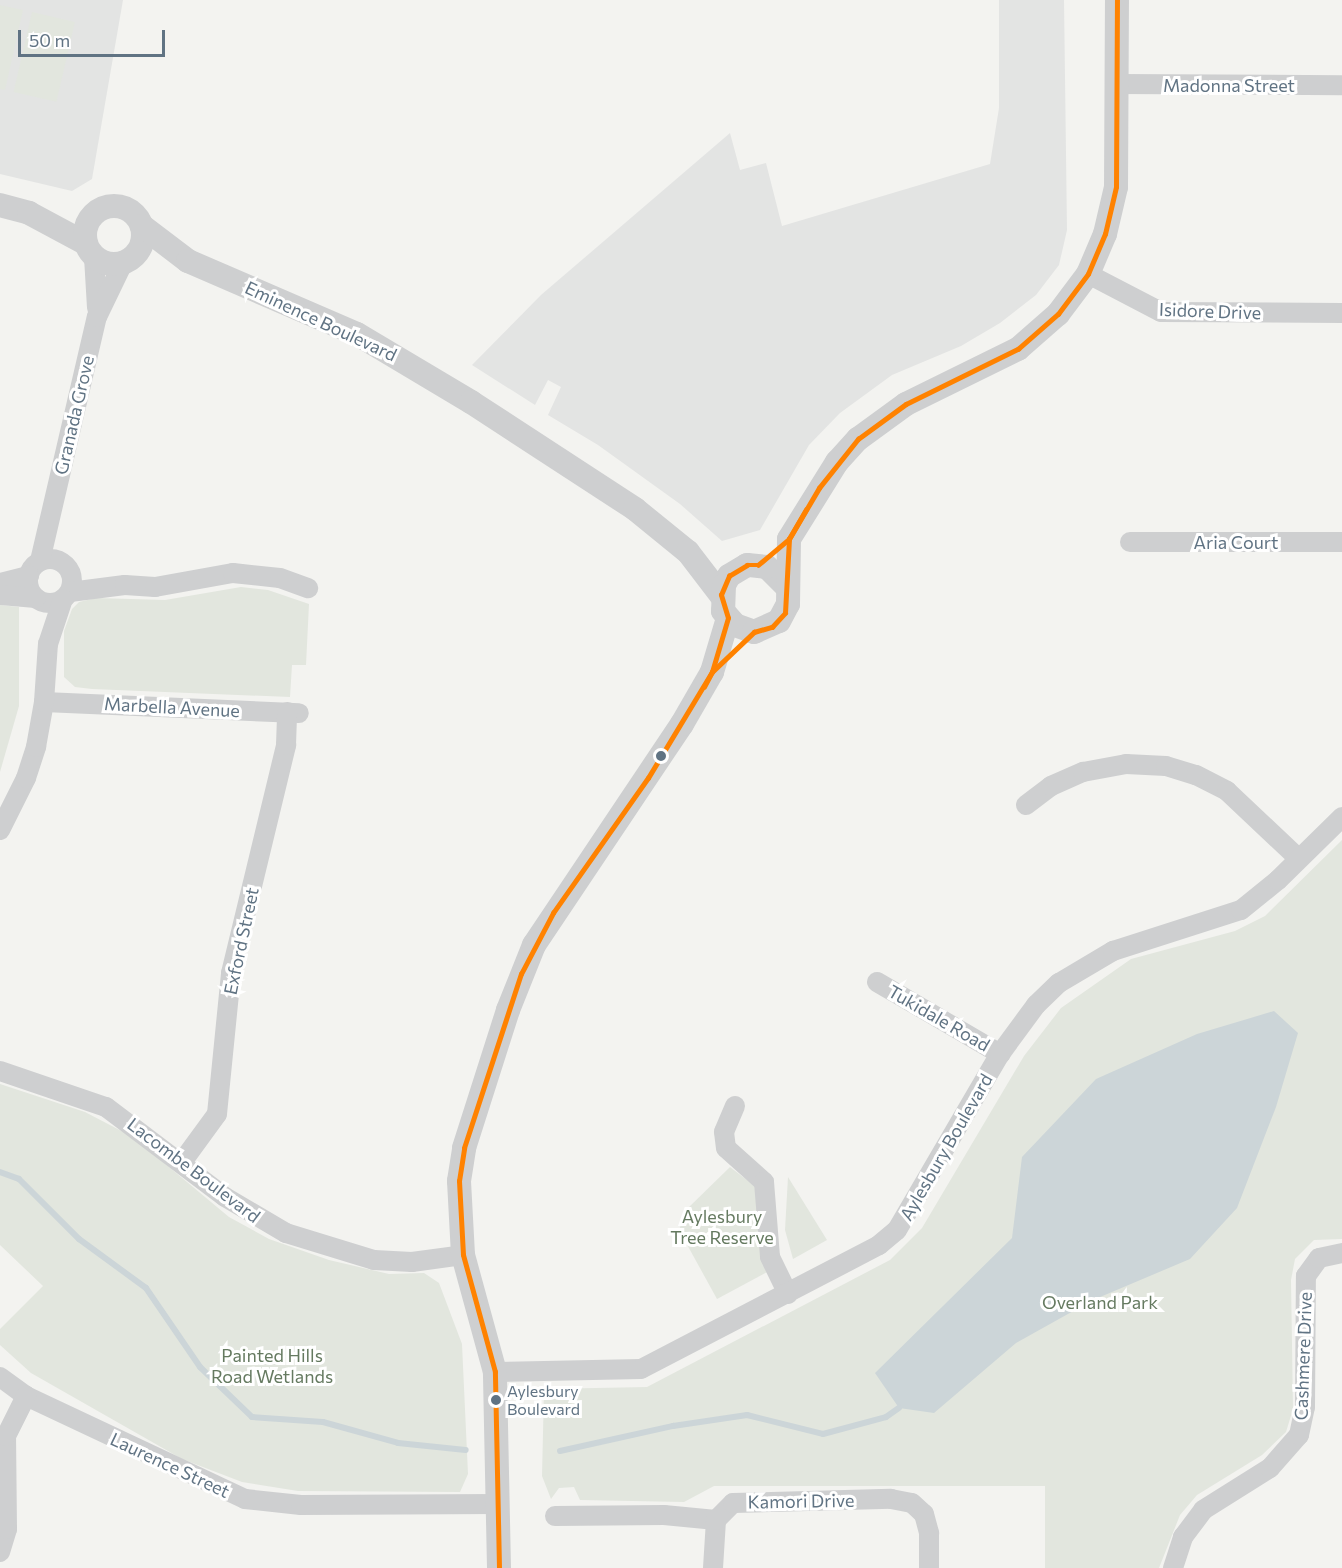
<!DOCTYPE html>
<html>
<head>
<meta charset="utf-8">
<style>
  body { margin:0 }
  #map { position:relative; width:1342px; height:1568px; overflow:hidden; background:#f3f3f0; font-family:Commissioner,sans-serif }
  div>[style] { position:absolute }
  .built>* { inset:0; background:#e3e4e3 }
  .green>* { inset:0; background:#e2e6de; transform-origin:0 0 }
  .water>* { inset:0; background:#ccd5d8 }
  .stream>* { height:6px; margin:-3px; padding:0 3px; transform-origin:3px; border-radius:3px; background:#ccd5d8 }
  .minor>* { height:20px; margin:-10px; padding:0 10px; transform-origin:10px; border-radius:10px; background:#cecfd0 }
  .minor>.ring { margin:-10px; padding:0; box-sizing:content-box; background:none; border:20px solid #cecfd0; border-radius:50% }
  .tertiary>* { height:24px; margin:-12px; padding:0 12px; transform-origin:12px; border-radius:12px; background:#cecfd0 }
  .tertiary>.ring { margin:-12px; padding:0; box-sizing:content-box; background:none; border:24px solid #cecfd0; border-radius:50% }
  .bus-1>* { height:4.5px; margin:-2.25px; padding:0 2.25px; transform-origin:2.25px; border-radius:2.25px; background:#ff8200 }
  .dots>* { width:16px; height:16px; translate:-50% -50%; box-sizing:border-box; border:3px solid #fff; border-radius:50% }
  span { translate:-50% -50%; white-space:nowrap; text-align:center; line-height:1.15; -webkit-text-stroke:6px #fff; paint-order:stroke }
  .bus-label { font-size:16px; color:#607383 }
  .left { translate:0 -50%; text-align:left }
  .street-label { font-size:18px; color:#607383 }
  .park-label { font-size:18px; color:#657a60 }
  .scale { position:absolute; left:18px; top:30px; width:147px; height:27px; box-sizing:border-box; border:3px solid #607383; border-top:0; padding-left:8px; font-size:18px; line-height:21px; white-space:nowrap; color:#607383; -webkit-text-stroke:4px #fff; paint-order:stroke }
</style>
</head>
<body>
<div id="map">
  <div class="built">
    <i style="clip-path:polygon(0 0,123px 0,92px 179px,72px 191px,0 174px)"></i>
    <i style="clip-path:polygon(999px 0,1064px 0,1067px 230px,1059px 265px,1036px 295px,1000px 323px,961px 346px,892px 375px,840px 413px,809px 445px,760px 530px,722px 541px,680px 504px,598px 445px,548px 415px,561px 387px,548px 380px,535px 405px,472px 365px,541px 295px,730px 133px,740px 170px,766px 163px,782px 226px,990px 164px,999px 108px)"></i>
  </div>
  <div class="green">
    <i style="clip-path:polygon(0 5px,23px 10px,5px 90px,0 89px)"></i>
    <i style="left:32px;top:12px;width:44px;height:82px;rotate:13deg"></i>
    <i style="clip-path:polygon(241px 587px,268px 590px,309px 604px,306px 665px,292px 665px,290px 697px,92px 689px,75px 687px,64px 677px,64px 631px,72px 609px,79px 602px,96px 598px,165px 600px)"></i>
    <i style="clip-path:polygon(0 605px,19px 607px,19px 706px,0 772px)"></i>
    <i style="clip-path:polygon(1342px 840px,1342px 1239px,1314px 1240px,1295px 1259px,1291px 1280px,1293px 1409px,1286px 1432px,1262px 1455px,1197px 1495px,1180px 1515px,1159px 1568px,1045px 1568px,1045px 1486px,714px 1486px,684px 1502px,580px 1500px,574px 1487px,559px 1488px,551px 1499px,542px 1476px,544px 1389px,647px 1387px,890px 1260px,922px 1228px,1024px 1056px,1061px 1008px,1131px 959px,1235px 931px,1265px 916px)"></i>
    <i style="clip-path:polygon(0 1084px,85px 1112px,133px 1137px,229px 1217px,269px 1239px,329px 1260px,389px 1274px,424px 1273px,439px 1283px,462px 1344px,468px 1474px,460px 1492px,298px 1491px,242px 1482px,182px 1459px,31px 1373px,0 1345px,0 1329px,43px 1286px,0 1245px)"></i>
    <i style="clip-path:polygon(730px 1167px,756px 1187px,771px 1270px,717px 1299px,679px 1230px,687px 1209px)"></i>
    <i style="clip-path:polygon(788px 1177px,827px 1240px,793px 1259px,785px 1230px)"></i>
  </div>
  <div class="water">
    <i style="clip-path:polygon(1274px 1011px,1298px 1033px,1276px 1107px,1237px 1208px,1190px 1259px,1093px 1300px,1016px 1343px,934px 1413px,899px 1408px,875px 1373px,1012px 1238px,1022px 1157px,1096px 1079px,1197px 1034px)"></i>
  </div>
  <div class="stream">
    <i style="left:0;top:1172px;width:20px;rotate:20deg"></i>
    <i style="left:19px;top:1179px;width:85px;rotate:45deg"></i>
    <i style="left:79px;top:1239px;width:83px;rotate:36.2deg"></i>
    <i style="left:146px;top:1288px;width:96px;rotate:55.6deg"></i>
    <i style="left:200px;top:1367px;width:72px;rotate:43.9deg"></i>
    <i style="left:252px;top:1417px;width:71px;rotate:4deg"></i>
    <i style="left:323px;top:1422px;width:78px;rotate:15.6deg"></i>
    <i style="left:398px;top:1443px;width:68px;rotate:5.9deg"></i>
    <i style="left:560px;top:1451px;width:116px;rotate:-12.5deg"></i>
    <i style="left:673px;top:1426px;width:75px;rotate:-8.5deg"></i>
    <i style="left:747px;top:1415px;width:78px;rotate:14deg"></i>
    <i style="left:823px;top:1434px;width:65px;rotate:-15.1deg"></i>
    <i style="left:886px;top:1417px;width:16px;rotate:-35deg"></i>
  </div>
  <div class="minor">
    <i style="left:1117px;top:84px;width:225px;rotate:0.3deg"></i>
    <i style="left:94px;top:257px;width:51px;rotate:86.6deg"></i>
    <i style="left:1088px;top:274px;width:82px;rotate:27.5deg"></i>
    <i style="left:1161px;top:312px;width:181px;rotate:0.3deg"></i>
    <i style="left:1130px;top:542px;width:212px"></i>
    <i class="ring" style="left:28px;top:559px;width:24px;height:24px"></i>
    <i style="left:40px;top:561px;width:251px;rotate:-76.9deg"></i>
    <i style="left:97px;top:317px;width:60px;rotate:-64.3deg"></i>
    <i style="left:0;top:583px;width:30px;rotate:-14deg"></i>
    <i style="left:70px;top:592px;width:55px;rotate:-7.3deg"></i>
    <i style="left:125px;top:585px;width:30px;rotate:4deg"></i>
    <i style="left:155px;top:587px;width:79px;rotate:-10.2deg"></i>
    <i style="left:233px;top:573px;width:47px;rotate:6.1deg"></i>
    <i style="left:280px;top:578px;width:30px;rotate:20deg"></i>
    <i style="left:0;top:595px;width:36px;rotate:5deg"></i>
    <i style="left:44px;top:702px;width:255px;rotate:2.5deg"></i>
    <i style="left:1026px;top:805px;width:31px;rotate:-37deg"></i>
    <i style="left:1051px;top:786px;width:35px;rotate:-24deg"></i>
    <i style="left:1083px;top:772px;width:44px;rotate:-10.5deg"></i>
    <i style="left:1126px;top:764px;width:40px;rotate:2.9deg"></i>
    <i style="left:1166px;top:766px;width:31px;rotate:17deg"></i>
    <i style="left:1196px;top:775px;width:35px;rotate:27deg"></i>
    <i style="left:1227px;top:791px;width:98px;rotate:43.3deg"></i>
    <i style="left:0;top:830px;width:58px;rotate:-63.4deg"></i>
    <i style="left:26px;top:778px;width:33px;rotate:-72deg"></i>
    <i style="left:36px;top:747px;width:46px;rotate:-79.9deg"></i>
    <i style="left:44px;top:702px;width:58px;rotate:-86.1deg"></i>
    <i style="left:48px;top:644px;width:47px;rotate:-71.6deg"></i>
    <i style="left:877px;top:982px;width:143px;rotate:30.3deg"></i>
    <i style="left:0;top:1071px;width:112px;rotate:18.8deg"></i>
    <i style="left:106px;top:1107px;width:149px;rotate:37.1deg"></i>
    <i style="left:225px;top:1197px;width:71px;rotate:30.5deg"></i>
    <i style="left:286px;top:1233px;width:92px;rotate:17.1deg"></i>
    <i style="left:374px;top:1260px;width:38px;rotate:3deg"></i>
    <i style="left:412px;top:1262px;width:51px;rotate:-7.8deg"></i>
    <i style="left:735px;top:1106px;width:28px;rotate:113deg"></i>
    <i style="left:724px;top:1132px;width:16px;rotate:83deg"></i>
    <i style="left:726px;top:1148px;width:51px;rotate:41.8deg"></i>
    <i style="left:764px;top:1182px;width:75px;rotate:85.4deg"></i>
    <i style="left:770px;top:1257px;width:41px;rotate:64.1deg"></i>
    <i style="left:182px;top:1162px;width:59px;rotate:-53.9deg"></i>
    <i style="left:217px;top:1114px;width:142px;rotate:-84.3deg"></i>
    <i style="left:231px;top:973px;width:235px;rotate:-76.4deg"></i>
    <i style="left:286px;top:745px;width:33px;rotate:-88deg"></i>
    <i style="left:495px;top:1372px;width:146px;rotate:-1.2deg"></i>
    <i style="left:641px;top:1369px;width:268px;rotate:-27.5deg"></i>
    <i style="left:879px;top:1245px;width:23px;rotate:-40deg"></i>
    <i style="left:897px;top:1230px;width:204px;rotate:-59.7deg"></i>
    <i style="left:1000px;top:1054px;width:61px;rotate:-53.7deg"></i>
    <i style="left:1036px;top:1005px;width:32px;rotate:-44deg"></i>
    <i style="left:1059px;top:983px;width:63px;rotate:-30.7deg"></i>
    <i style="left:1113px;top:951px;width:134px;rotate:-17.8deg"></i>
    <i style="left:1241px;top:910px;width:48px;rotate:-39deg"></i>
    <i style="left:1278px;top:880px;width:90px;rotate:-44.5deg"></i>
    <i style="left:0;top:1377px;width:32px;rotate:36deg"></i>
    <i style="left:26px;top:1396px;width:242px;rotate:25.2deg"></i>
    <i style="left:245px;top:1499px;width:56px;rotate:6.1deg"></i>
    <i style="left:301px;top:1505px;width:197px;rotate:-0.3deg"></i>
    <i style="left:555px;top:1516px;width:109px;rotate:-0.5deg"></i>
    <i style="left:664px;top:1515px;width:52px;rotate:5.5deg"></i>
    <i style="left:0;top:1552px;width:24px;rotate:-73deg"></i>
    <i style="left:7px;top:1529px;width:93px;rotate:-90.6deg"></i>
    <i style="left:6px;top:1436px;width:45px;rotate:-63.4deg"></i>
    <i style="left:713px;top:1568px;width:48px;rotate:-86.4deg"></i>
    <i style="left:716px;top:1520px;width:24px;rotate:-45deg"></i>
    <i style="left:733px;top:1503px;width:158px;rotate:-1.5deg"></i>
    <i style="left:891px;top:1499px;width:21px;rotate:11deg"></i>
    <i style="left:912px;top:1503px;width:16px;rotate:43deg"></i>
    <i style="left:924px;top:1514px;width:20px;rotate:75deg"></i>
    <i style="left:929px;top:1533px;width:35px;rotate:90deg"></i>
    <i style="left:1173px;top:1568px;width:33px;rotate:-72deg"></i>
    <i style="left:1183px;top:1537px;width:34px;rotate:-53deg"></i>
    <i style="left:1203px;top:1510px;width:79px;rotate:-32.1deg"></i>
    <i style="left:1270px;top:1468px;width:44px;rotate:-48.7deg"></i>
    <i style="left:1299px;top:1435px;width:29px;rotate:-78deg"></i>
    <i style="left:1305px;top:1407px;width:131px;rotate:-89.6deg"></i>
    <i style="left:1306px;top:1276px;width:22px;rotate:-54deg"></i>
    <i style="left:1319px;top:1258px;width:24px;rotate:-12deg"></i>
  </div>
  <div class="tertiary">
    <i style="left:0;top:205px;width:30px;rotate:15deg"></i>
    <i style="left:29px;top:213px;width:64px;rotate:28.2deg"></i>
    <i class="ring" style="left:85px;top:206px;width:34px;height:34px"></i>
    <i style="left:142px;top:226px;width:58px;rotate:37.3deg"></i>
    <i style="left:188px;top:261px;width:184px;rotate:23.4deg"></i>
    <i style="left:357px;top:334px;width:133px;rotate:30.8deg"></i>
    <i style="left:471px;top:402px;width:196px;rotate:33.1deg"></i>
    <i style="left:635px;top:509px;width:68px;rotate:39.1deg"></i>
    <i style="left:688px;top:552px;width:54px;rotate:52.5deg"></i>
    <i style="left:786px;top:586px;width:27px;rotate:-135deg"></i>
    <i style="left:767px;top:567px;width:20px;rotate:-174deg"></i>
    <i style="left:747px;top:565px;width:21px;rotate:149deg"></i>
    <i style="left:729px;top:576px;width:10px;rotate:119deg"></i>
    <i style="left:724px;top:585px;width:26px;rotate:92deg"></i>
    <i style="left:723px;top:611px;width:18px;rotate:49deg"></i>
    <i style="left:735px;top:625px;width:20px;rotate:20deg"></i>
    <i style="left:754px;top:632px;width:27px;rotate:-24deg"></i>
    <i style="left:779px;top:621px;width:19px;rotate:-62deg"></i>
    <i style="left:788px;top:604px;width:65px;rotate:-89.1deg"></i>
    <i style="left:789px;top:539px;width:91px;rotate:-58.1deg"></i>
    <i style="left:837px;top:462px;width:31px;rotate:-48deg"></i>
    <i style="left:858px;top:439px;width:59px;rotate:-36.1deg"></i>
    <i style="left:906px;top:404px;width:125px;rotate:-26.2deg"></i>
    <i style="left:1018px;top:349px;width:53px;rotate:-41.2deg"></i>
    <i style="left:1058px;top:314px;width:50px;rotate:-53.1deg"></i>
    <i style="left:1088px;top:274px;width:43px;rotate:-67deg"></i>
    <i style="left:1105px;top:234px;width:48px;rotate:-76.8deg"></i>
    <i style="left:1116px;top:187px;width:187px;rotate:-89.7deg"></i>
    <i style="left:499px;top:1568px;width:196px;rotate:-91.2deg"></i>
    <i style="left:495px;top:1372px;width:121px;rotate:-105.3deg"></i>
    <i style="left:463px;top:1255px;width:74px;rotate:-93.1deg"></i>
    <i style="left:459px;top:1181px;width:33px;rotate:-81deg"></i>
    <i style="left:464px;top:1148px;width:145px;rotate:-72.3deg"></i>
    <i style="left:508px;top:1010px;width:70px;rotate:-68.2deg"></i>
    <i style="left:534px;top:945px;width:266px;rotate:-56.2deg"></i>
    <i style="left:682px;top:724px;width:60px;rotate:-60deg"></i>
    <i style="left:712px;top:672px;width:56px;rotate:-73.5deg"></i>
  </div>
  <div class="bus-1">
    <i style="left:704px;top:687px;width:17px;rotate:-62deg"></i>
    <i style="left:712px;top:672px;width:58px;rotate:-43.6deg"></i>
    <i style="left:754px;top:632px;width:19px;rotate:-16deg"></i>
    <i style="left:772px;top:627px;width:19px;rotate:-47deg"></i>
    <i style="left:785px;top:613px;width:74px;rotate:-86.9deg"></i>
    <i style="left:789px;top:539px;width:34px;rotate:-60deg"></i>
    <i style="left:499px;top:1568px;width:196px;rotate:-91.2deg"></i>
    <i style="left:495px;top:1372px;width:121px;rotate:-105.3deg"></i>
    <i style="left:463px;top:1255px;width:74px;rotate:-93.1deg"></i>
    <i style="left:459px;top:1181px;width:33px;rotate:-81deg"></i>
    <i style="left:464px;top:1148px;width:183px;rotate:-71.9deg"></i>
    <i style="left:521px;top:974px;width:69px;rotate:-62.3deg"></i>
    <i style="left:553px;top:913px;width:165px;rotate:-54.9deg"></i>
    <i style="left:648px;top:778px;width:124px;rotate:-58.9deg"></i>
    <i style="left:712px;top:672px;width:56px;rotate:-73.5deg"></i>
    <i style="left:728px;top:618px;width:24px;rotate:-107deg"></i>
    <i style="left:721px;top:595px;width:21px;rotate:-67deg"></i>
    <i style="left:729px;top:576px;width:21px;rotate:-31deg"></i>
    <i style="left:747px;top:565px;width:11px"></i>
    <i style="left:758px;top:565px;width:40px;rotate:-40deg"></i>
    <i style="left:789px;top:539px;width:59px;rotate:-59.5deg"></i>
    <i style="left:819px;top:488px;width:63px;rotate:-51.5deg"></i>
    <i style="left:858px;top:439px;width:59px;rotate:-36.1deg"></i>
    <i style="left:906px;top:404px;width:125px;rotate:-26.2deg"></i>
    <i style="left:1018px;top:349px;width:53px;rotate:-41.2deg"></i>
    <i style="left:1058px;top:314px;width:50px;rotate:-53.1deg"></i>
    <i style="left:1088px;top:274px;width:43px;rotate:-67deg"></i>
    <i style="left:1105px;top:234px;width:48px;rotate:-76.8deg"></i>
    <i style="left:1116px;top:187px;width:187px;rotate:-89.7deg"></i>
  </div>
  <div class="dots">
    <i style="left:661px;top:756px;background:#607383"></i>
    <i style="left:496px;top:1400px;background:#607383"></i>
  </div>
  <div class="bus-label">
    <span class="left" style="left:507px;top:1400px">Aylesbury<br>Boulevard</span>
  </div>
  <div class="street-label">
    <span style="left:1229px;top:85px">Madonna Street</span>
    <span style="left:1210px;top:311px;rotate:2deg">Isidore Drive</span>
    <span style="left:321px;top:321px;rotate:25deg">Eminence Boulevard</span>
    <span style="left:74px;top:415px;rotate:-77deg">Granada Grove</span>
    <span style="left:1236px;top:542px">Aria Court</span>
    <span style="left:172px;top:707px;rotate:3deg">Marbella Avenue</span>
    <span style="left:241px;top:941px;rotate:-78deg">Exford Street</span>
    <span style="left:939px;top:1018px;rotate:30deg">Tukidale Road</span>
    <span style="left:946px;top:1147px;rotate:-60deg">Aylesbury Boulevard</span>
    <span style="left:194px;top:1170px;rotate:37deg">Lacombe Boulevard</span>
    <span style="left:1303px;top:1356px;rotate:-88deg">Cashmere Drive</span>
    <span style="left:170px;top:1465px;rotate:25deg">Laurence Street</span>
    <span style="left:801px;top:1501px;rotate:-1deg">Kamori Drive</span>
  </div>
  <div class="park-label">
    <span style="left:722px;top:1227px">Aylesbury<br>Tree Reserve</span>
    <span style="left:1100px;top:1302px">Overland Park</span>
    <span style="left:272px;top:1366px">Painted Hills<br>Road Wetlands</span>
  </div>
  <div class="scale">50 m</div>
</div>
</body>
</html>
